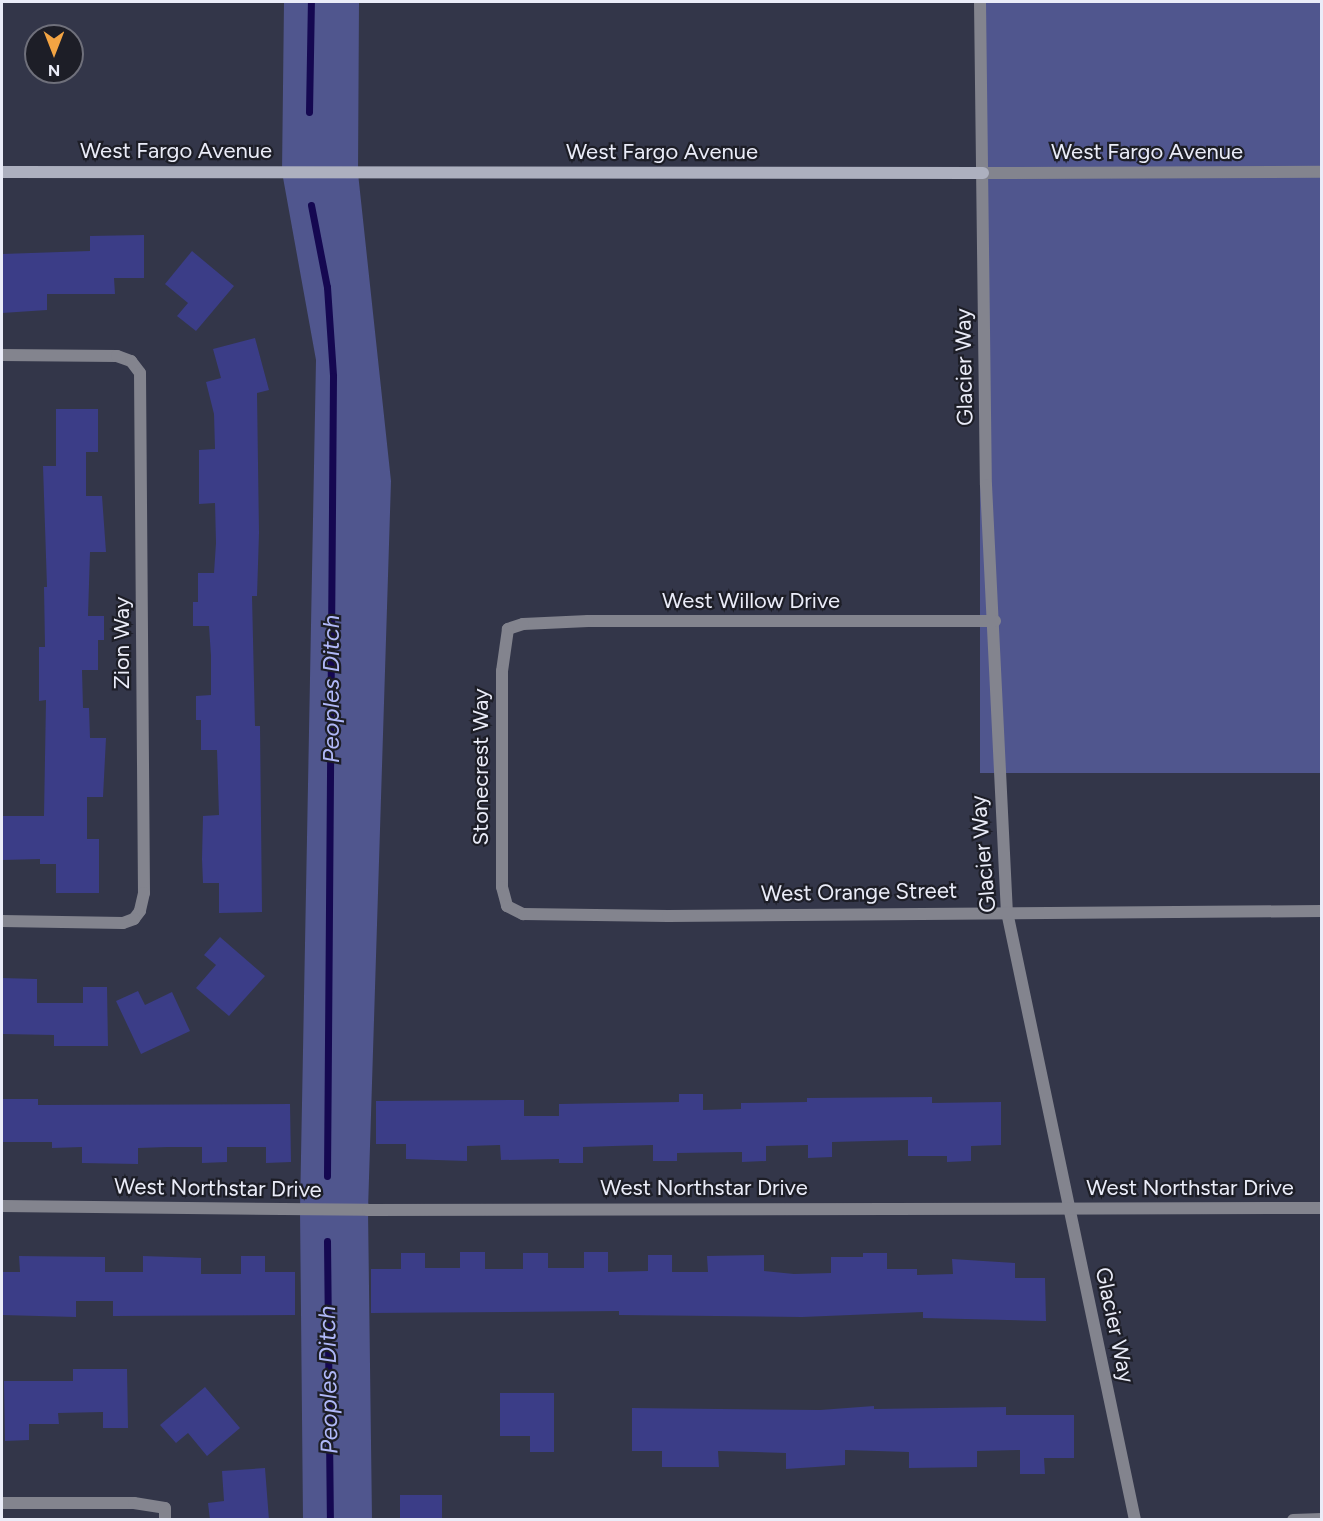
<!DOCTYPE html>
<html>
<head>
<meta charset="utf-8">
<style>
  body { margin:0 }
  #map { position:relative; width:1323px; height:1521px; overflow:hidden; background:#333649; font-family:Figtree,sans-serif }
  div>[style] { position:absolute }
  .green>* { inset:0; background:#50568e; transform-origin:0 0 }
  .stream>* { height:7px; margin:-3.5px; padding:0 3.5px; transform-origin:3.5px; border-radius:3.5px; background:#150851 }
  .building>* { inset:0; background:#3b3d87; transform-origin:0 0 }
  .minor>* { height:12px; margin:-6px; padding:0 6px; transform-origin:6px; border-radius:6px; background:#83848e }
  .tertiary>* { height:12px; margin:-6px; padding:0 6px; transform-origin:6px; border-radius:6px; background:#83848e }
  .secondary>* { height:12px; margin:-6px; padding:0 6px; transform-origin:6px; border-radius:6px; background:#adb0bf }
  span { translate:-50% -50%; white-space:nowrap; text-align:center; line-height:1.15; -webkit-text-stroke:4.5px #1d1e27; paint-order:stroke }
  .street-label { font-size:22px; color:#eaecf8 }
  .water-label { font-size:24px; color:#b0b8f8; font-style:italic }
  .frame { position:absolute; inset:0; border:3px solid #eaecf8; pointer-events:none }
  .north { position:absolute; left:24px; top:24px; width:60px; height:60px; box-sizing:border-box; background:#1d1e27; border:2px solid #6f707b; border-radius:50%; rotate:180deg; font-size:16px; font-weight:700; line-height:24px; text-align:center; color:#eaecf8 }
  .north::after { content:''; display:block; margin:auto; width:21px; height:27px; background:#f3a443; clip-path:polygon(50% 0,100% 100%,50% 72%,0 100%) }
</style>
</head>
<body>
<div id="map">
  <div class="green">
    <i style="clip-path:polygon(284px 2px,359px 2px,358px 173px,391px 481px,368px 1210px,372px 1519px,303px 1519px,300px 1210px,316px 360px,282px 172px)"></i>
    <i style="left:980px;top:2px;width:341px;height:771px"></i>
  </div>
  <div class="stream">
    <i style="left:309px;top:112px;width:110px;rotate:-89deg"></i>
    <i style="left:311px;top:205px;width:84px;rotate:79deg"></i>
    <i style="left:327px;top:287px;width:89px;rotate:86.1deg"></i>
    <i style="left:333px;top:376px;width:800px;rotate:90.43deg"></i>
    <i style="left:327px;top:1241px;width:279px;rotate:89.4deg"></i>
  </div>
  <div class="building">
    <i style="clip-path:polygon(144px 235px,144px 278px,114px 278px,115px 294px,47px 294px,47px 310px,2px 313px,2px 254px,90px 251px,90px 236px)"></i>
    <i style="clip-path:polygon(192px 251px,234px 286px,196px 331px,177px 316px,188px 303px,165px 284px)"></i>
    <i style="clip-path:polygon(255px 338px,269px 390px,257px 393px,259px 533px,257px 596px,252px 596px,255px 726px,260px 726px,262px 912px,219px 913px,219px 883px,203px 883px,202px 859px,203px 816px,219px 815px,217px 750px,201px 750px,201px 720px,196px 720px,196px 696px,211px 695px,211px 656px,209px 626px,193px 626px,193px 602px,198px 602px,198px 573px,214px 573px,216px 543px,215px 503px,199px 504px,199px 450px,215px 449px,214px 414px,206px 382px,221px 378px,213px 349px)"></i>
    <i style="clip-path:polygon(56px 409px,98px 409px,98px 452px,86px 452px,86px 496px,102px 496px,106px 552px,90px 552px,88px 616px,104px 616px,104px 640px,98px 640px,98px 670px,82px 670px,83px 708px,89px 708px,90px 738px,106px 738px,103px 797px,87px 797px,87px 839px,99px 839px,99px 893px,56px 893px,56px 864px,40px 864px,40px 859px,2px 860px,2px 816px,44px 816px,46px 700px,39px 701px,39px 647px,45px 647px,44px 587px,47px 587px,43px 466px,56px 466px)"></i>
    <i style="clip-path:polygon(220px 937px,265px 976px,229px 1016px,196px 988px,216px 965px,204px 955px)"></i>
    <i style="clip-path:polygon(2px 978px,37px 979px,37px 1003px,83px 1003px,83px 987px,107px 987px,108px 1046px,54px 1046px,54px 1035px,2px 1034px)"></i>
    <i style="clip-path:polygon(138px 991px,145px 1005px,172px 992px,190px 1031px,141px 1054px,116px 1001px)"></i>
    <i style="clip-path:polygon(679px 1094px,703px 1094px,703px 1110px,741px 1109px,741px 1103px,807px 1102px,807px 1098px,932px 1097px,932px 1103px,1001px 1102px,1001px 1145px,971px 1146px,971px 1161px,947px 1162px,947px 1156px,908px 1156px,908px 1140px,832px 1142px,832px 1157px,808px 1158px,808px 1145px,766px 1146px,766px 1161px,742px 1162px,742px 1152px,677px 1153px,677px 1161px,653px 1161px,653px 1145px,613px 1146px,583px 1147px,583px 1163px,559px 1163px,559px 1159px,501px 1160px,500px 1145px,467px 1146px,467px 1161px,406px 1159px,406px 1144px,376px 1144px,376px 1101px,524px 1100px,524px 1116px,559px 1116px,559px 1104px,679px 1102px)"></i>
    <i style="clip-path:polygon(2px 1099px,38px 1099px,38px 1105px,290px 1104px,291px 1162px,266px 1163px,266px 1147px,227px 1147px,227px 1162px,202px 1163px,202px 1147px,168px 1147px,138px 1148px,138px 1164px,82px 1163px,82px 1147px,52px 1148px,52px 1142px,2px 1142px)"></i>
    <i style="clip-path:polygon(460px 1252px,485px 1252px,485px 1269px,523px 1269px,523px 1253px,548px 1253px,548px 1268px,584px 1268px,584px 1252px,608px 1252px,608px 1272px,648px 1271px,648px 1255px,672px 1255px,672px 1272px,708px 1272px,707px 1256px,764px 1255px,764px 1271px,794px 1274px,831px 1273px,831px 1257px,863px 1257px,863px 1253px,887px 1253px,887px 1269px,917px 1269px,917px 1275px,953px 1274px,952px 1259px,1015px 1263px,1015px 1278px,1045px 1278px,1046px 1321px,923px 1318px,923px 1312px,802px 1317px,619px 1315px,619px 1311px,371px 1313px,371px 1269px,401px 1269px,401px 1253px,425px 1253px,425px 1268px,460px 1268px)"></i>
    <i style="clip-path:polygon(19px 1256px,105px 1257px,105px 1272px,143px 1272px,143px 1256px,201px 1258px,201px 1274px,241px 1274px,241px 1256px,265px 1256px,265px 1272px,295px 1272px,295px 1315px,113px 1316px,113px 1301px,76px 1301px,76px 1317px,2px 1315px,2px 1272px,20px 1272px)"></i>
    <i style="clip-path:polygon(73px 1369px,127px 1369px,128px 1428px,103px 1428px,103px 1412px,58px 1413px,59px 1424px,29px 1424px,29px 1440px,5px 1441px,4px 1381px,73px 1381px)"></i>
    <i style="clip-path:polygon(205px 1387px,240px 1428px,207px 1456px,188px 1433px,176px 1443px,160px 1425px)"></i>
    <i style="clip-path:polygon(500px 1393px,554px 1393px,554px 1452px,530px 1452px,530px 1436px,500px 1436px)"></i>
    <i style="clip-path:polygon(874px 1406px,874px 1409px,1006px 1407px,1006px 1415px,1074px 1415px,1074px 1458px,1044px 1458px,1045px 1474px,1020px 1474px,1020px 1450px,977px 1451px,977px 1467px,909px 1468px,909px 1452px,845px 1450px,845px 1465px,786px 1469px,786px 1453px,718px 1451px,719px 1467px,662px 1467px,662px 1451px,632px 1451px,632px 1408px,820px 1410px)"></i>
    <i style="clip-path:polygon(265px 1468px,269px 1520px,210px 1520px,208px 1503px,224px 1501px,222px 1471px)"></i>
    <i style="left:400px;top:1495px;width:42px;height:25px"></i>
  </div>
  <div class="minor">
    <i style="left:980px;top:2px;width:483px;rotate:89.3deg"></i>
    <i style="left:986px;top:485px;width:428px;rotate:87.2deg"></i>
    <i style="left:1007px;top:912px;width:621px;rotate:78.11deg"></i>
    <i style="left:2px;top:355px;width:115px;rotate:0.5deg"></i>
    <i style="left:117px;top:356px;width:15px;rotate:20deg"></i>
    <i style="left:131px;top:361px;width:15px;rotate:53deg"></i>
    <i style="left:140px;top:373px;width:520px;rotate:89.56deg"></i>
    <i style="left:144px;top:893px;width:18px;rotate:103deg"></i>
    <i style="left:140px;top:911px;width:10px;rotate:127deg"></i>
    <i style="left:134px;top:919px;width:12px;rotate:160deg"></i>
    <i style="left:123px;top:923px;width:121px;rotate:-179.1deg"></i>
    <i style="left:995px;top:621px;width:407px;rotate:180deg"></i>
    <i style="left:588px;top:621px;width:65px;rotate:177.4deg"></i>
    <i style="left:523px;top:624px;width:16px;rotate:162deg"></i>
    <i style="left:508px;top:629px;width:42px;rotate:98.1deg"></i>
    <i style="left:502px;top:671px;width:216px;rotate:90deg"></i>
    <i style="left:502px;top:887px;width:20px;rotate:75deg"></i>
    <i style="left:507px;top:906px;width:18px;rotate:27deg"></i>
    <i style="left:523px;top:914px;width:145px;rotate:0.8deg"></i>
    <i style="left:668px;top:916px;width:654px;rotate:-0.44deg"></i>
    <i style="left:2px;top:1206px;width:366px;rotate:0.6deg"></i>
    <i style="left:368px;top:1210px;width:954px;rotate:-0.12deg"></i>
    <i style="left:2px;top:1503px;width:132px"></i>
    <i style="left:134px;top:1503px;width:31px;rotate:9deg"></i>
    <i style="left:165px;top:1508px;width:12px;rotate:90deg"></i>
    <i style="left:1293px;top:1520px;width:29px;rotate:-2deg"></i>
  </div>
  <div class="tertiary">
    <i style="left:983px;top:173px;width:339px;rotate:-0.2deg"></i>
  </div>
  <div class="secondary">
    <i style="left:2px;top:172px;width:981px;rotate:0.06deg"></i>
  </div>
  <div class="street-label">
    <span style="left:176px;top:151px">West Fargo Avenue</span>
    <span style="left:662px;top:152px">West Fargo Avenue</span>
    <span style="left:1147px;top:152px">West Fargo Avenue</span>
    <span style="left:964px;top:367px;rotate:-91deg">Glacier Way</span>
    <span style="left:751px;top:601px">West Willow Drive</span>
    <span style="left:122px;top:643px;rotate:-90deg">Zion Way</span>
    <span style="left:481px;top:767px;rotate:-90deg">Stonecrest Way</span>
    <span style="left:983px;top:854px;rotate:-95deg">Glacier Way</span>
    <span style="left:859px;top:892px;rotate:-1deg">West Orange Street</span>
    <span style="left:218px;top:1188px;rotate:1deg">West Northstar Drive</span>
    <span style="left:704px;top:1188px">West Northstar Drive</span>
    <span style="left:1190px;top:1188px">West Northstar Drive</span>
    <span style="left:1115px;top:1325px;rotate:78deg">Glacier Way</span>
  </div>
  <div class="water-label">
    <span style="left:331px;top:689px;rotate:-90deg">Peoples Ditch</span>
    <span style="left:328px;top:1380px;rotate:-91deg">Peoples Ditch</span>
  </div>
  <div class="frame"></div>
  <div class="north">N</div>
</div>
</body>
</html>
